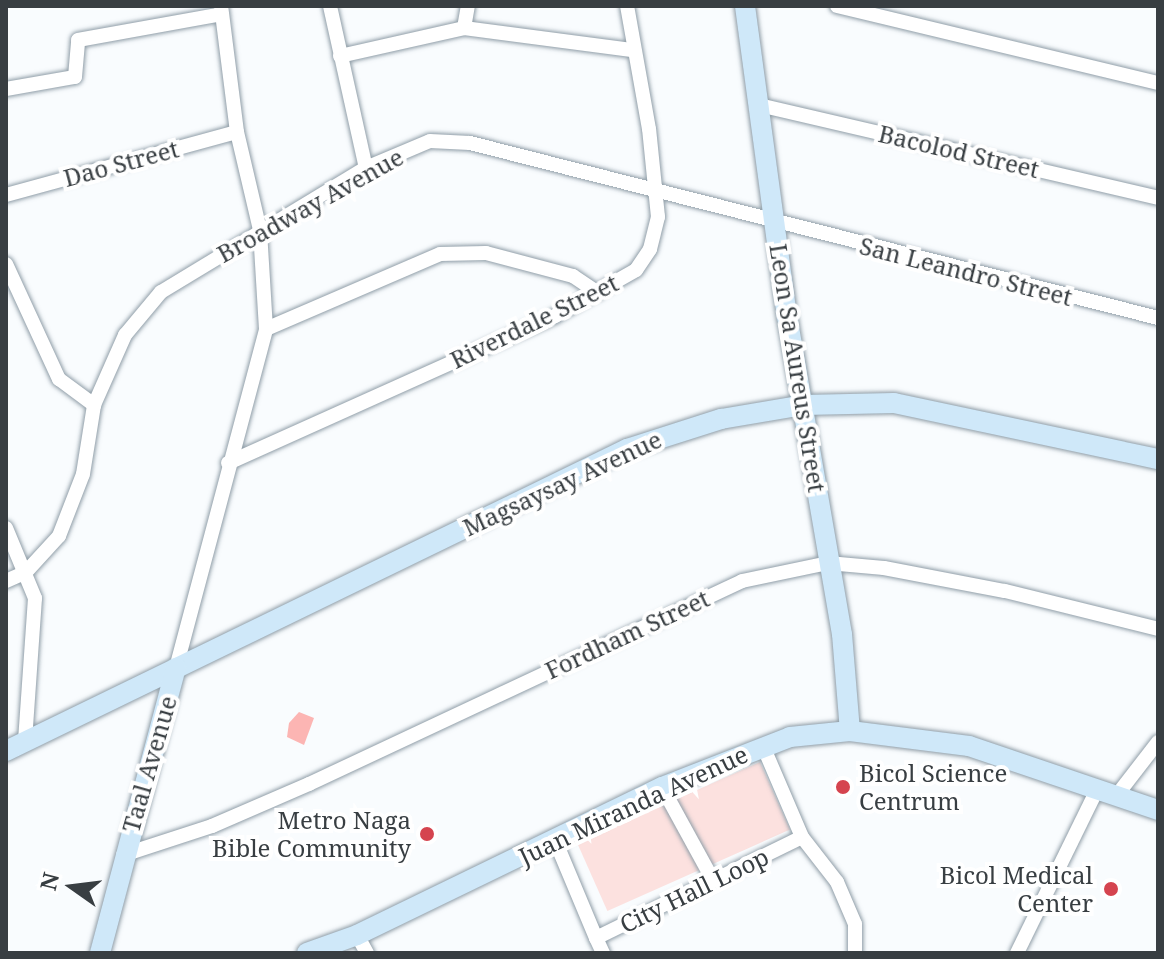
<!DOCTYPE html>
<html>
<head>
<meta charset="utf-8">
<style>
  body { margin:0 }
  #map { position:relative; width:1164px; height:959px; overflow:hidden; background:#f9fcfe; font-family:"Noto Serif",serif }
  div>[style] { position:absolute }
  .green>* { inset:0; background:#fce1df; transform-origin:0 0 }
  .water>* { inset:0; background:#fcb5b3 }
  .roads { filter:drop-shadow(0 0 2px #909ea8) drop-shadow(0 0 2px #909ea8) }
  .street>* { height:14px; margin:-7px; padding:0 7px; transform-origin:7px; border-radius:7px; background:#fff }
  .secondary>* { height:20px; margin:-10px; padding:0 10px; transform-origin:10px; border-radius:10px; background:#cfe8f9 }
  .dots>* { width:22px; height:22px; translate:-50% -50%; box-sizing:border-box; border:4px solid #fff; border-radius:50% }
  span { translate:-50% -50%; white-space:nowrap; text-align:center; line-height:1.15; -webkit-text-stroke:8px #fff; paint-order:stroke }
  .street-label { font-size:24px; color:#383e42 }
  .poi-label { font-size:24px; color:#383e42 }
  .left { translate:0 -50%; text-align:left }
  .right { translate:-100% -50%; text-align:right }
  .frame { position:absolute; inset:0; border:8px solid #383e42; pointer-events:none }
  .north { position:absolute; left:32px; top:847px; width:80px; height:80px; -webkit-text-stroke:6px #fff; paint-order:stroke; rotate:284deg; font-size:22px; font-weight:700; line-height:32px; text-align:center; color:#383e42 }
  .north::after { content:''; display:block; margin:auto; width:28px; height:36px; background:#383e42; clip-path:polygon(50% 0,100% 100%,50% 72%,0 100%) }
</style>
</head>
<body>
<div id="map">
  <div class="green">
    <i style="left:760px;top:762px;width:74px;height:200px;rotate:66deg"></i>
  </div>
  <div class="water">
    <i style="clip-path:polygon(299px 712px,314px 718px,304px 745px,287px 737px,289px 723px)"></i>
  </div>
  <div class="roads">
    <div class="street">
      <i style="left:330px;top:6px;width:166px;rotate:77.5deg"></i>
      <i style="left:837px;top:6px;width:330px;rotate:13.5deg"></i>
      <i style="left:464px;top:28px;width:22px;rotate:-80deg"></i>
      <i style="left:340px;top:56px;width:127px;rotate:-12.7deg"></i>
      <i style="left:464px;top:28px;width:169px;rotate:7.5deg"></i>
      <i style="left:6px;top:89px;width:70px;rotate:-9.9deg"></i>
      <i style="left:75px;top:77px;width:37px;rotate:-85deg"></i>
      <i style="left:78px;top:40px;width:146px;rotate:-10.2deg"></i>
      <i style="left:759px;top:105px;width:410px;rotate:13.1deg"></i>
      <i style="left:6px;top:195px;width:239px;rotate:-15.3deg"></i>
      <i style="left:6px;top:264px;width:127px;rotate:65.3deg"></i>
      <i style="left:59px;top:379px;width:44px;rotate:36.6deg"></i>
      <i style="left:266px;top:329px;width:189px;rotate:-23.3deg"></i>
      <i style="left:440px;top:254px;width:46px;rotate:-1.2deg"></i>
      <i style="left:486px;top:253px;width:90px;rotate:14.8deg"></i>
      <i style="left:573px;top:276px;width:30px;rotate:34deg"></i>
      <i style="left:228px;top:463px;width:359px;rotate:-24.2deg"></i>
      <i style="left:555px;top:316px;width:93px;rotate:-29.6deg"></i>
      <i style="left:636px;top:270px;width:25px;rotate:-56deg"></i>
      <i style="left:650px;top:249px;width:33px;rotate:-76deg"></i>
      <i style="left:658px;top:217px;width:88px;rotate:-95.8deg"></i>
      <i style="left:649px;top:129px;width:125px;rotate:-100.1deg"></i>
      <i style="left:6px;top:528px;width:76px;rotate:67.5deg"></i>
      <i style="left:35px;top:598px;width:143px;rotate:94deg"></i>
      <i style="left:6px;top:581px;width:22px;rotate:-24deg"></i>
      <i style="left:26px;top:572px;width:49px;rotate:-47.5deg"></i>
      <i style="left:59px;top:536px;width:66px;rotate:-68.8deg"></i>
      <i style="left:83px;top:474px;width:70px;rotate:-80.9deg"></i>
      <i style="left:94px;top:405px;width:77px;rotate:-66.1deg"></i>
      <i style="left:125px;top:335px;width:56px;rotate:-50.1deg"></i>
      <i style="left:161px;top:292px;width:240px;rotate:-31.2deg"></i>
      <i style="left:366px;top:168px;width:69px;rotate:-22.9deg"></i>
      <i style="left:430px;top:141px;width:40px;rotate:2.9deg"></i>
      <i style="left:470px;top:143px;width:710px;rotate:14.27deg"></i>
      <i style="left:176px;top:668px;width:351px;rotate:-75.1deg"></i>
      <i style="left:266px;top:329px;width:99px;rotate:-93.5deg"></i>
      <i style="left:260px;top:230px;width:101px;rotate:-103.2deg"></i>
      <i style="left:237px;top:132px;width:127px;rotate:-97.2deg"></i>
      <i style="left:763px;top:746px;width:99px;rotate:66.8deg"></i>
      <i style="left:802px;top:837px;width:57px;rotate:52.1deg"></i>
      <i style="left:837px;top:882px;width:46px;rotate:66.8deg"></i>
      <i style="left:855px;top:924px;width:29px;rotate:90deg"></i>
      <i style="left:662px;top:787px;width:106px;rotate:61.3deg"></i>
      <i style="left:1117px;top:795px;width:67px;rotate:-52.3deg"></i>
      <i style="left:555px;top:840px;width:106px;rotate:67.3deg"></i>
      <i style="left:596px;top:938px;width:229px;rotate:-26.1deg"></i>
      <i style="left:123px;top:855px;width:94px;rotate:-18deg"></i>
      <i style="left:212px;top:826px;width:106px;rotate:-23.4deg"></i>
      <i style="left:309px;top:784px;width:478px;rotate:-25.1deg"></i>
      <i style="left:742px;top:581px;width:88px;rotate:-11.8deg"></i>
      <i style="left:828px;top:563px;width:56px;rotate:5.1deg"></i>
      <i style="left:884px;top:568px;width:123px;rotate:10.8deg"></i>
      <i style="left:1005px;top:591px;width:158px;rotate:13.9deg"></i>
      <i style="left:357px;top:935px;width:21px;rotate:61deg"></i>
      <i style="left:596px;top:938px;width:17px;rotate:65deg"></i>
      <i style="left:1017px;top:953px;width:184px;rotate:-63.9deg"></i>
    </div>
    <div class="secondary">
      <i style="left:745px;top:6px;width:313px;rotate:82.3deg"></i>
      <i style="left:787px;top:316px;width:323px;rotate:80.2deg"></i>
      <i style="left:842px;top:634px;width:97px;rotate:85.3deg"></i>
      <i style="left:6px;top:751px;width:691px;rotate:-25.93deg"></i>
      <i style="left:627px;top:449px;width:99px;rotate:-17.7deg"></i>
      <i style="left:721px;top:419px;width:84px;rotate:-9.6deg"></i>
      <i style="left:804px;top:405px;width:90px;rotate:-1.3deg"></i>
      <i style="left:894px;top:403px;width:270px;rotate:12deg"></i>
      <i style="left:100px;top:953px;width:295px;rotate:-75.1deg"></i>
      <i style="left:307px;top:953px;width:53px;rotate:-19.8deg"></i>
      <i style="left:357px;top:935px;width:339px;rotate:-25.9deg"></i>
      <i style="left:662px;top:787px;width:137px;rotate:-21.3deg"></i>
      <i style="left:790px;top:737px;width:60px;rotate:-5.7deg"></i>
      <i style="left:850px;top:731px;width:120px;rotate:7.2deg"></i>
      <i style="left:969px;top:746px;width:200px;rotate:18.7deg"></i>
    </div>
  </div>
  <div class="dots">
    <i style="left:843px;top:787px;background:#d5444f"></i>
    <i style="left:427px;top:834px;background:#d5444f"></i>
    <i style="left:1111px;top:889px;background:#d5444f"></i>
  </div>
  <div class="street-label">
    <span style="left:959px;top:151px;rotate:13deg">Bacolod Street</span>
    <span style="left:121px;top:163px;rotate:-15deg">Dao Street</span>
    <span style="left:310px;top:205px;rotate:-29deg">Broadway Avenue</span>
    <span style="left:966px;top:271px;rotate:14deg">San Leandro Street</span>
    <span style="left:534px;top:321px;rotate:-26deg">Riverdale Street</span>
    <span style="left:798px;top:368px;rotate:81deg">Leon Sa Aureus Street</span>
    <span style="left:562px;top:483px;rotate:-25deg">Magsaysay Avenue</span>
    <span style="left:627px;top:634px;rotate:-25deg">Fordham Street</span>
    <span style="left:149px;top:764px;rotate:-74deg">Taal Avenue</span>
    <span style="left:633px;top:805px;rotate:-25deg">Juan Miranda Avenue</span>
    <span style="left:694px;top:890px;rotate:-26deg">City Hall Loop</span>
  </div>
  <div class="poi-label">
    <span class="left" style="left:859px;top:787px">Bicol Science<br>Centrum</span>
    <span class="right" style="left:411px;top:834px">Metro Naga<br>Bible Community</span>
    <span class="right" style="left:1093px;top:889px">Bicol Medical<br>Center</span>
  </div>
  <div class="frame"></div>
  <div class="north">N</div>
</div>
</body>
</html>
